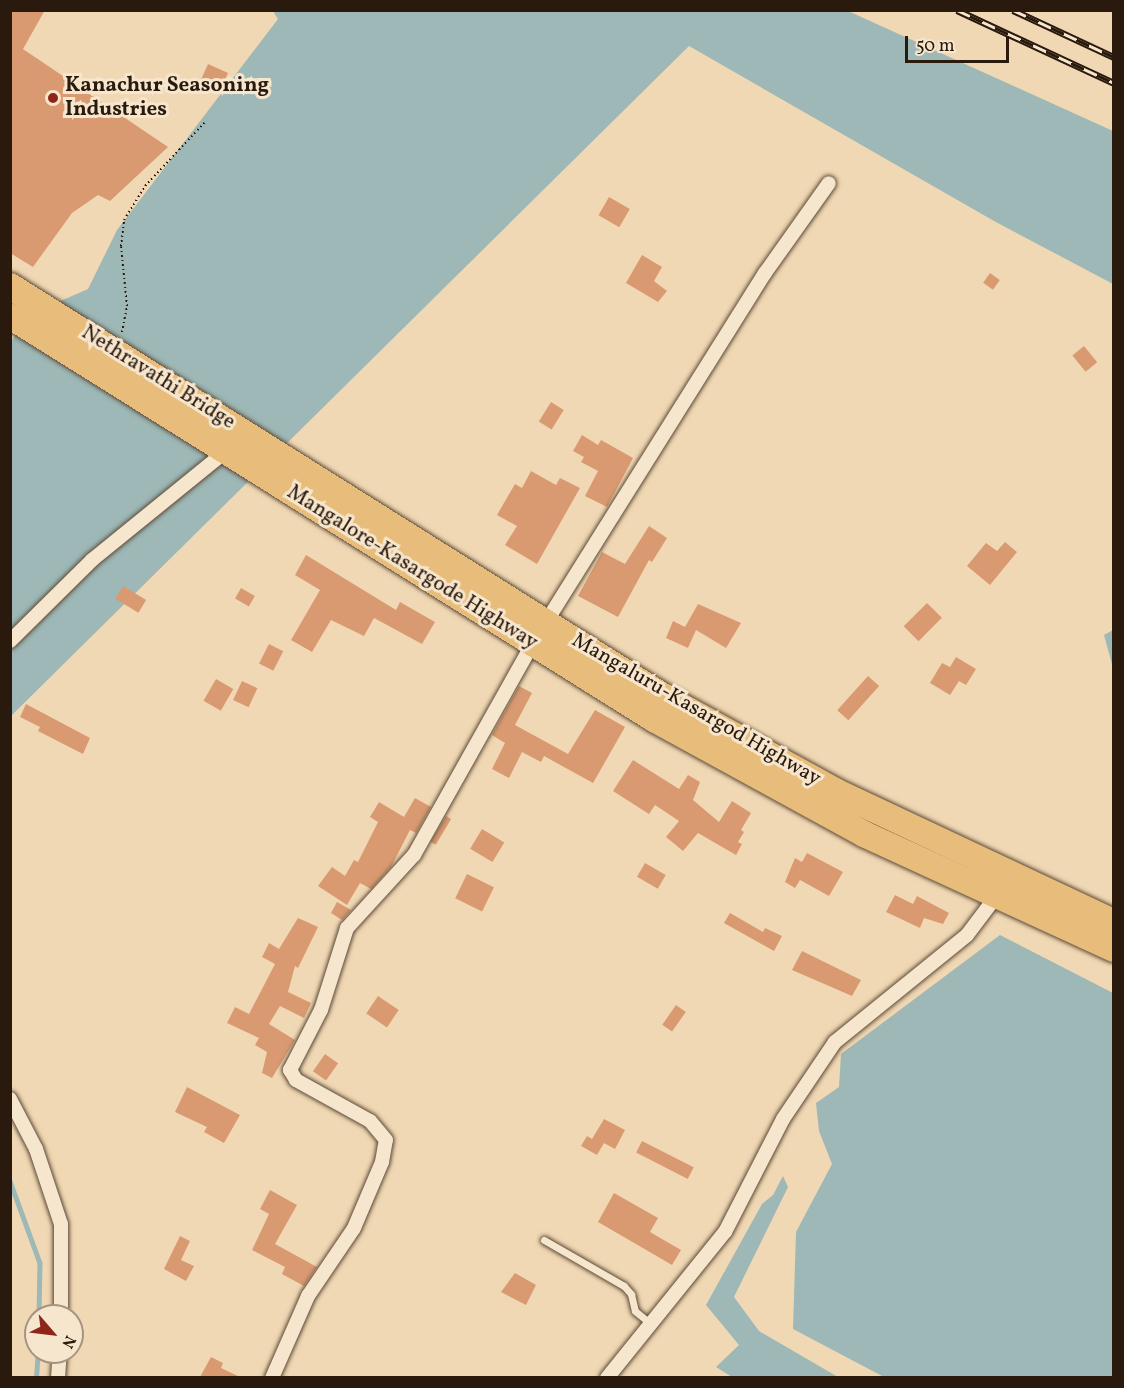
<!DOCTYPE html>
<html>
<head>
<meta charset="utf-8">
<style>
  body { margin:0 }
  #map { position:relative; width:1124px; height:1388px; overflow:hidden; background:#f1d8b4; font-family:Vollkorn,serif }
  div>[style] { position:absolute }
  .water>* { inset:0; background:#9db8b6 }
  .stream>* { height:4.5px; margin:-2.25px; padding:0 2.25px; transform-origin:2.25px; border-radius:2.25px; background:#9db8b6 }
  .building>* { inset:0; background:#d99a71; transform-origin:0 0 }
  .path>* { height:2px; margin-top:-1px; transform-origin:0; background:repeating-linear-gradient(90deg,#2a1a0d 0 1.5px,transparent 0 4.5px) }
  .roads { filter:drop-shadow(0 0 2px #5c4a37) drop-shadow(0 0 2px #5c4a37) }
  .lane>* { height:7px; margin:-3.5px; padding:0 3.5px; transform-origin:3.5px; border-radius:3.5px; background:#f6e6ce }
  .street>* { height:14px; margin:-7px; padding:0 7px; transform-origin:7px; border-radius:7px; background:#f6e6ce }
  .highway>* { height:26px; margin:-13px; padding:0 13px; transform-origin:13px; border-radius:13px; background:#e8bc7a }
  .rail>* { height:7px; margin-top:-3.5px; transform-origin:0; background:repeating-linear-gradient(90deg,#f6e6ce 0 14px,#2a1a0d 0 28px); box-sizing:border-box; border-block:2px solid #2a1a0d }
  .dots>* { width:16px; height:16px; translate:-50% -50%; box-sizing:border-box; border:3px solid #f6e6ce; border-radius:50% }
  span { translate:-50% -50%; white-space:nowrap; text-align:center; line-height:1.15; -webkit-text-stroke:6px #f6e6ce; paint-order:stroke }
  .poi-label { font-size:21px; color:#2a1a0d; font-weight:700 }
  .left { translate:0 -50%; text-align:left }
  .street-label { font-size:21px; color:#2a1a0d }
  .frame { position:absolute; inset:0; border:12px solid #2a1a0d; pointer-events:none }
  .north { position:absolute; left:24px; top:1304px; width:60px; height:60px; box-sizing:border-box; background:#f6e6ce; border:2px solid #a49481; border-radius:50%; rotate:118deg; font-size:16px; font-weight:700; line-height:24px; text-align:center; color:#2a1a0d }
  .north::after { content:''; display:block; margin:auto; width:21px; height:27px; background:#8f2418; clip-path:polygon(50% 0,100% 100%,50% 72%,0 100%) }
  .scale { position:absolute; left:905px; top:36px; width:104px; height:27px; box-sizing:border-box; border:3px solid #2a1a0d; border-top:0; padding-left:8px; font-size:18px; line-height:21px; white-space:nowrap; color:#2a1a0d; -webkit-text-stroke:4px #f6e6ce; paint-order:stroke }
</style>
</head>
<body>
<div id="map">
  <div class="water">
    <i style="clip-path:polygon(273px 11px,848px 11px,1113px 131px,1113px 284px,994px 221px,689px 46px,11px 716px,11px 341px,33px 313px,88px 289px,117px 230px,278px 19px)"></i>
    <i style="clip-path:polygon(1113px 630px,1113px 668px,1104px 635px)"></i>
    <i style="clip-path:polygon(1000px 935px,1113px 993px,1113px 1377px,884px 1377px,793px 1329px,796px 1232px,832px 1164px,819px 1131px,816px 1103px,839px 1087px,841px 1054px)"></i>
    <i style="clip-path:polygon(783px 1176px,788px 1187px,734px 1297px,759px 1331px,838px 1377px,732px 1377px,716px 1367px,739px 1345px,706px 1305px,762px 1204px,773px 1195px)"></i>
  </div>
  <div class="stream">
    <i style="left:10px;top:1181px;width:87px;rotate:69.9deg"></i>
    <i style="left:40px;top:1263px;width:53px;rotate:91.1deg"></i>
    <i style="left:36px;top:1378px;width:26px;rotate:-86deg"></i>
  </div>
  <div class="building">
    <i style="clip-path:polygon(10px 10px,45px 10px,23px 49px,168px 147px,110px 201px,98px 195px,72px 213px,33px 267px,10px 253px)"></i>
    <i style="left:208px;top:64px;width:22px;height:20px;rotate:24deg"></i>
    <i style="left:609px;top:197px;width:24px;height:21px;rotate:30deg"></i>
    <i style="clip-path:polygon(642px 255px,662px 267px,654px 281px,667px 291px,658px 302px,626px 283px)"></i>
    <i style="left:990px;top:273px;width:12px;height:12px;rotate:35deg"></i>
    <i style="left:1084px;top:346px;width:21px;height:15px;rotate:51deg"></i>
    <i style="left:551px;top:402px;width:15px;height:23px;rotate:32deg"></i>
    <i style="clip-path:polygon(582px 435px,598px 445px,601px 440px,633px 458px,607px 507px,585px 496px,598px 471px,581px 462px,584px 457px,573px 451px)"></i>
    <i style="clip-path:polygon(531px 471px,556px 485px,560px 478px,580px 488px,537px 564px,505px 545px,517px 526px,497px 515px,515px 484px,522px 488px)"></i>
    <i style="clip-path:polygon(649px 526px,667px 538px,652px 562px,649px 560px,618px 617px,578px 596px,602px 552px,625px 564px)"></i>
    <i style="clip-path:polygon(1005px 542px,1017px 552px,990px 585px,967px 566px,986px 543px,997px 551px)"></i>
    <i style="clip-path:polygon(306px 555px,396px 610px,400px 602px,435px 622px,422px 644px,374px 618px,364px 636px,331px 620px,312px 652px,291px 640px,320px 590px,295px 575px)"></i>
    <i style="left:123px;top:586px;width:27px;height:15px;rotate:31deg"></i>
    <i style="left:241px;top:588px;width:16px;height:12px;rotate:30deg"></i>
    <i style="left:927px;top:603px;width:21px;height:33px;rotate:45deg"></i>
    <i style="clip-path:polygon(698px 604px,741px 623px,726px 648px,696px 630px,688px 648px,666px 638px,673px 621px,685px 627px)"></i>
    <i style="left:269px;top:644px;width:16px;height:22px;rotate:27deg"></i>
    <i style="clip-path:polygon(956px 657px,976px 669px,966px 685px,959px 681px,950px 695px,930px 683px,942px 663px,950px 667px)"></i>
    <i style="left:868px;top:676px;width:15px;height:46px;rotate:42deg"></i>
    <i style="left:216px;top:679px;width:20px;height:25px;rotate:30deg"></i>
    <i style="left:242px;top:681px;width:17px;height:21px;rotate:25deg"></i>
    <i style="clip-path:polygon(519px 686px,532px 693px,515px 725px,568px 754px,595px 710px,625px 727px,593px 783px,544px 756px,541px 762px,522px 752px,509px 778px,492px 769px,505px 743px,492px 735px)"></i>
    <i style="clip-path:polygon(26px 704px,90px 738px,83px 754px,38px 731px,40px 727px,20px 717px)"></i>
    <i style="clip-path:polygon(633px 760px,679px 789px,688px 775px,700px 782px,693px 800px,719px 822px,732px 801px,751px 813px,741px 830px,744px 832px,738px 842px,742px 844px,736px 855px,698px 833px,683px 851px,666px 837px,679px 821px,655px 805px,649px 814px,613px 791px)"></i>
    <i style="clip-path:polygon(415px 798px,431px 807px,416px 833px,410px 830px,391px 867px,371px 889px,360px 883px,347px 905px,318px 886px,332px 867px,345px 876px,354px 860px,358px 862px,378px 822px,370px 817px,379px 802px,404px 817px)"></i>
    <i style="left:446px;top:816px;width:6px;height:30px;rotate:31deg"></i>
    <i style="left:482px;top:829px;width:26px;height:23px;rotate:31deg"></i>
    <i style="clip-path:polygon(807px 853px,843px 872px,829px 896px,800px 880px,795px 888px,785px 882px,795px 858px,802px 862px)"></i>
    <i style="left:645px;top:863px;width:24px;height:16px;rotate:30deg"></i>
    <i style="left:467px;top:874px;width:30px;height:27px;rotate:26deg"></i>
    <i style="clip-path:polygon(895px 895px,913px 904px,917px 896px,949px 913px,943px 924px,924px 918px,920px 928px,886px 912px)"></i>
    <i style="clip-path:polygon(337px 902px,351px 910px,342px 920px,331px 913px)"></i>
    <i style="clip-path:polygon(730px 913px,763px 932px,765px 928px,782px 936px,774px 951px,724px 923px)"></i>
    <i style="clip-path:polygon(298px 918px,318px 927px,298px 968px,295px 966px,288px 992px,311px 1003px,304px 1018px,280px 1006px,269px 1024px,295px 1040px,272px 1078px,262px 1073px,267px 1052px,255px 1045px,259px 1038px,227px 1023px,235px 1007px,249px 1014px,275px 964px,262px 957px,269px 943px,279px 949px)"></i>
    <i style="clip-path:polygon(802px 951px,861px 980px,852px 996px,792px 970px)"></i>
    <i style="left:378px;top:996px;width:25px;height:21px;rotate:34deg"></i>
    <i style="left:676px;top:1005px;width:12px;height:24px;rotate:35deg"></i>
    <i style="left:325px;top:1054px;width:16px;height:21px;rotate:35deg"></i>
    <i style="clip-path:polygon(187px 1087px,240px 1115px,224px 1143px,204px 1132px,207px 1127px,175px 1112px)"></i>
    <i style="clip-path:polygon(604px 1119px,625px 1130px,615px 1149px,604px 1143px,597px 1155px,581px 1146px,587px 1136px,592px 1139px)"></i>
    <i style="left:642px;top:1141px;width:58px;height:13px;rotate:27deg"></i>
    <i style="clip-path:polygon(270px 1190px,297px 1205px,275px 1244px,317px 1267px,304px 1286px,282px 1274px,285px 1267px,252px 1250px,269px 1214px,260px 1209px)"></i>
    <i style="clip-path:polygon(614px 1193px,658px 1218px,650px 1232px,681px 1250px,672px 1265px,598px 1222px)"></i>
    <i style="clip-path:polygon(180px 1236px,190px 1241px,181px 1260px,194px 1266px,186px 1281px,164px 1269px)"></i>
    <i style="clip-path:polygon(515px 1273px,536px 1285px,526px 1305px,501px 1292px)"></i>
    <i style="clip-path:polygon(211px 1357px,223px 1363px,221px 1368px,240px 1377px,200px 1377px)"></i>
  </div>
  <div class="path">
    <i style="left:122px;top:332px;width:26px;rotate:-79deg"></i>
    <i style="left:127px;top:306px;width:60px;rotate:-95.7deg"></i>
    <i style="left:121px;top:246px;width:26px;rotate:-83deg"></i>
    <i style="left:124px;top:220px;width:40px;rotate:-58deg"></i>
    <i style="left:145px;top:186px;width:88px;rotate:-46.8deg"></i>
  </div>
  <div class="roads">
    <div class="lane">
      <i style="left:544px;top:1240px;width:92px;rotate:29.9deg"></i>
      <i style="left:624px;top:1286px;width:11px;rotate:49deg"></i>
      <i style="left:631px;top:1294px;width:17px;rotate:77deg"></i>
      <i style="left:635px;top:1311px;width:22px;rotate:39deg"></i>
    </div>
    <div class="street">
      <i style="left:546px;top:622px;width:412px;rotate:-57.9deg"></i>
      <i style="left:765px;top:273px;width:110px;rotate:-54.6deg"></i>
      <i style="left:10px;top:641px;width:115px;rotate:-44.6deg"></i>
      <i style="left:92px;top:560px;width:173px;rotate:-39.1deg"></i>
      <i style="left:10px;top:1099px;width:56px;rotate:62.5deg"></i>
      <i style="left:36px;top:1149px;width:79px;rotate:71.6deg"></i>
      <i style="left:61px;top:1224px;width:92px;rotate:90deg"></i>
      <i style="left:58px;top:1378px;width:26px;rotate:-86deg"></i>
      <i style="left:272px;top:1378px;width:90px;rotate:-66.3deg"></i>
      <i style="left:308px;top:1296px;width:82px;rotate:-55.9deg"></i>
      <i style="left:354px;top:1228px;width:72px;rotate:-67deg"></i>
      <i style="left:382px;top:1162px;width:22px;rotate:-80deg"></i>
      <i style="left:386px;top:1140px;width:25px;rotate:-130deg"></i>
      <i style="left:370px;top:1121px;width:85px;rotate:-151deg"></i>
      <i style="left:296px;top:1080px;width:12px;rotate:-121deg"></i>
      <i style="left:290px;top:1070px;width:68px;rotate:-62.7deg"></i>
      <i style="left:321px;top:1010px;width:86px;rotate:-72.4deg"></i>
      <i style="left:347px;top:928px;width:99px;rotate:-47.5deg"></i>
      <i style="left:414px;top:855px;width:243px;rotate:-60.7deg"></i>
      <i style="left:607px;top:1378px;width:188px;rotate:-51.1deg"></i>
      <i style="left:725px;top:1232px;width:127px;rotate:-62.8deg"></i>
      <i style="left:783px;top:1119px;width:93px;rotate:-56deg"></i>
      <i style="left:835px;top:1042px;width:170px;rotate:-39deg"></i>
      <i style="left:967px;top:935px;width:51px;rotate:-52.9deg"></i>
    </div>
    <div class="highway">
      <i style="left:10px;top:286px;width:775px;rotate:32.13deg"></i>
      <i style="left:666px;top:698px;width:193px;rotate:28.8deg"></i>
      <i style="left:835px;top:791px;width:308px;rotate:25.2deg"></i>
      <i style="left:10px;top:316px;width:760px;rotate:32.04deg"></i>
      <i style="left:654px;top:719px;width:239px;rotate:28.7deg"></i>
      <i style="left:864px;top:834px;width:275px;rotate:24.7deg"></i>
    </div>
  </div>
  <div class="rail">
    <i style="left:957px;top:10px;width:173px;rotate:24.9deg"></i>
    <i style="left:1013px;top:10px;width:111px;rotate:25deg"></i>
  </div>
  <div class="dots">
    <i style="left:53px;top:98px;background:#8f2418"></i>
  </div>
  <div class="poi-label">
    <span class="left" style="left:65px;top:98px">Kanachur Seasoning<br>Industries</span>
  </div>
  <div class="street-label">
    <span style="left:158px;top:378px;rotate:32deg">Nethravathi Bridge</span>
    <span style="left:412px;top:568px;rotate:32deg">Mangalore-Kasargode Highway</span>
    <span style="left:696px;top:710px;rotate:30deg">Mangaluru-Kasargod Highway</span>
  </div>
  <div class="frame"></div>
  <div class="north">N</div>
  <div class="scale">50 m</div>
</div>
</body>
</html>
